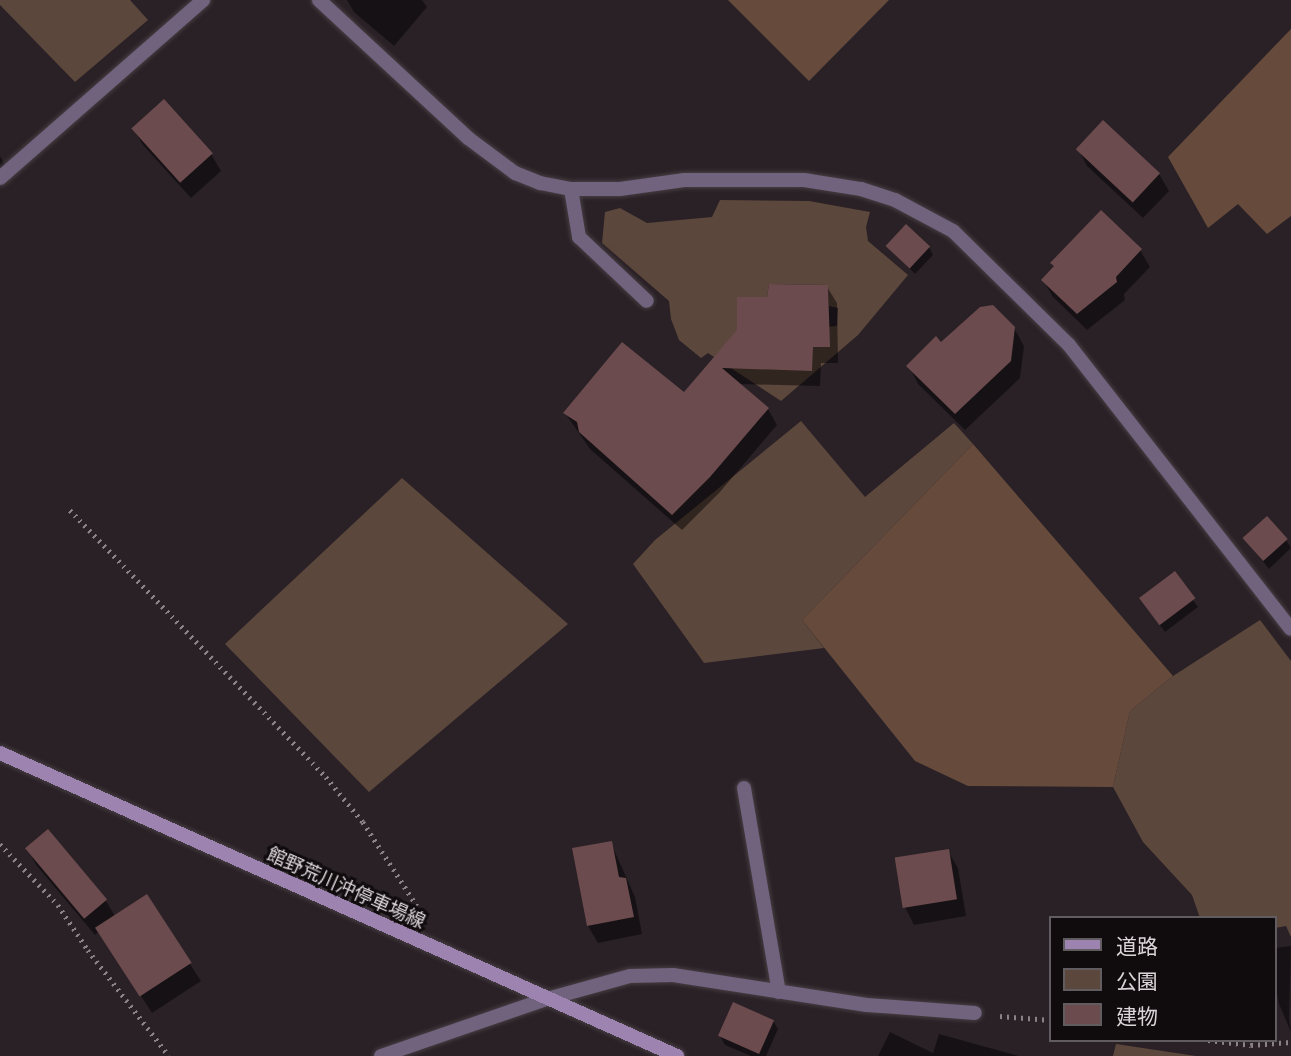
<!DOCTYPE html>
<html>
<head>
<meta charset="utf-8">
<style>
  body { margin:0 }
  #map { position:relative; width:1291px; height:1056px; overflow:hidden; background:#2a2126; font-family:Rubik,"Noto Sans JP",sans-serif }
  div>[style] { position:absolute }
  .green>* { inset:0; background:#5c473c }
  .forest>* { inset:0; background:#664b3d }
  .shadow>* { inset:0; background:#0007 }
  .building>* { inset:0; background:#6b4b4d; transform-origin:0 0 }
  .path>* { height:4.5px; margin-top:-2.25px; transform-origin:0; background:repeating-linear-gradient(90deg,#8a8287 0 2px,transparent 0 7px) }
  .roads { filter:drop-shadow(0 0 2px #463e43) drop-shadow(0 0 2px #463e43) }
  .service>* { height:14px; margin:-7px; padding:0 7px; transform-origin:7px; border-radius:7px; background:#71627d }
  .minor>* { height:14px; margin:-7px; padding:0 7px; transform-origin:7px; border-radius:7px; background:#71627d }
  .secondary>* { height:14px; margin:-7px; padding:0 7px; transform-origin:7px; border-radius:7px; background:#9d84b0 }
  span { translate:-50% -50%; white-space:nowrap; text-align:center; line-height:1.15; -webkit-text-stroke:6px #100c0e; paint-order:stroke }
  .street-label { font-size:19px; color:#dbd5d9 }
  .legend { position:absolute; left:1049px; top:916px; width:228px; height:126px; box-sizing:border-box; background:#100c0e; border:2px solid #615c5f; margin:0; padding:9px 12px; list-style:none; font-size:21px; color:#dbd5d9 }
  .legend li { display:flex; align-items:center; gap:14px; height:35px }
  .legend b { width:35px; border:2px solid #615c5f }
</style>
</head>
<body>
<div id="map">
  <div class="green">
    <i style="clip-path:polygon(0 0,130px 0,148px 20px,75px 82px,0 5px)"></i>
    <i style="clip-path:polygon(evenodd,720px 200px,809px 201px,870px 212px,866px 227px,868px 241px,908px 275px,858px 335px,781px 401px,708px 353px,701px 358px,679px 340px,671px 319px,669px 301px,602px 243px,605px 212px,620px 208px,647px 223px,712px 217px,720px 200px,769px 284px,828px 285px,829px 306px,838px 308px,837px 326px,737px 335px,737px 297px,767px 297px,769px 284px)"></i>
    <i style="clip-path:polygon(801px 421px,865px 497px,954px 423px,973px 444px,802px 620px,824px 648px,704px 663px,633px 564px,655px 540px)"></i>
    <i style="clip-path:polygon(402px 478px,568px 624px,369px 792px,225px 644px)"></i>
    <i style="clip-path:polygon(1260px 620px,1291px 661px,1291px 937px,1286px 926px,1275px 928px,1275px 918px,1200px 918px,1192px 895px,1143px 842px,1113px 787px,1130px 711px,1173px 676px)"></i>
    <i style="clip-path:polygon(1116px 1044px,1196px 1056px,1113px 1056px)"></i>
  </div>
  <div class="forest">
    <i style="clip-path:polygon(728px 0,889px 0,809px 81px)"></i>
    <i style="clip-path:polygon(1291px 29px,1291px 216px,1267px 234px,1238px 204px,1208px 228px,1168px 157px)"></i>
    <i style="clip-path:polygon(973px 444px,1173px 676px,1130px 711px,1113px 787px,968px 786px,915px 761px,802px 620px)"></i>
  </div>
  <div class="shadow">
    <i style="clip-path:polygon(347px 0,422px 0,427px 7px,394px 46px,354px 12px)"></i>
    <i style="clip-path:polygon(133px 128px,211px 154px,221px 171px,191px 198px,143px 145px)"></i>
    <i style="clip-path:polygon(1078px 149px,1159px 174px,1169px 191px,1143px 218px,1087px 166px)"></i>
    <i style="clip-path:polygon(0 156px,9px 173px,0 181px)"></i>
    <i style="clip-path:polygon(888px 246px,929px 247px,933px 255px,915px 274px)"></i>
    <i style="clip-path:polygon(1140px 250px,1150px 267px,1124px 294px,1125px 300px,1087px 330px,1053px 297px,1043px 280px)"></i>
    <i style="clip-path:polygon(827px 287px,837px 303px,838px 363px,821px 363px,820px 386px,738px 384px,768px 409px,777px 425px,719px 493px,682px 530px,590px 449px,565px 413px,685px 394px,769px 299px)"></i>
    <i style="clip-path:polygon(1014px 328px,1024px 346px,1020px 378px,965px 430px,918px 384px,909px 366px,941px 345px)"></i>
    <i style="clip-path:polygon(1245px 539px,1286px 540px,1291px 548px,1269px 569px)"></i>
    <i style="clip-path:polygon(1174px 574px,1198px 607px,1165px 632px,1146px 607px)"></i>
    <i style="clip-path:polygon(48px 831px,106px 901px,115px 916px,146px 896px,201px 981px,152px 1013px,99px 931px,95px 935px,37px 866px,27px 849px)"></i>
    <i style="clip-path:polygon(611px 843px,635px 897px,642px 934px,598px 943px,588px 926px)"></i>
    <i style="clip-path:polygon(948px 851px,958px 868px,966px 916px,914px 925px,905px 907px)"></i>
    <i style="clip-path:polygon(1291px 946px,1289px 1019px,1291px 1032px,1279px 1004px,1275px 984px,1275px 948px)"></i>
    <i style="clip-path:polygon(773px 1021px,778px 1029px,766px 1056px,751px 1056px,725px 1045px,720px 1036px)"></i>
    <i style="clip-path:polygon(890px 1032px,933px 1053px,939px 1034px,1019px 1056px,878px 1056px)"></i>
  </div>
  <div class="building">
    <i style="left:164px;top:99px;width:73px;height:44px;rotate:48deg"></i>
    <i style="left:1103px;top:120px;width:78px;height:40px;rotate:43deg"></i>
    <i style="clip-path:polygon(1101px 210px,1142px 249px,1116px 277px,1117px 282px,1077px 314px,1041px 280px,1054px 266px,1050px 263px)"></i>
    <i style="left:906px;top:224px;width:33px;height:30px;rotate:43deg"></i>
    <i style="clip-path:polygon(769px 284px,828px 285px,830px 347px,813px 347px,812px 371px,722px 368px,769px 408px,710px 477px,672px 515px,579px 432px,577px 422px,563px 413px,622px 342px,684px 392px,737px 330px,737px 297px,767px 297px)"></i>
    <i style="clip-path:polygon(993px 305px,1015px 327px,1011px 361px,955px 414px,906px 366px,936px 336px,941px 342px,980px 307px)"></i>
    <i style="left:1267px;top:516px;width:31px;height:33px;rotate:48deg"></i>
    <i style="left:1175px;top:571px;width:34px;height:45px;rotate:53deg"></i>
    <i style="left:48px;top:829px;width:92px;height:30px;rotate:50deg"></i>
    <i style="clip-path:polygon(612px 841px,619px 877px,626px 878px,634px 917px,587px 926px,572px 848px)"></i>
    <i style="left:949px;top:849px;width:51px;height:55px;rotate:81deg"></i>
    <i style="left:147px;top:894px;width:82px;height:62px;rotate:57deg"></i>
    <i style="left:733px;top:1002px;width:45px;height:37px;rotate:24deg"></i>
  </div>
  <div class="path">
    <i style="left:70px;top:510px;width:370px;rotate:46.2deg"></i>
    <i style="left:326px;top:777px;width:58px;rotate:50.6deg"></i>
    <i style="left:363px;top:822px;width:107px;rotate:57.2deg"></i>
    <i style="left:0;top:844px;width:84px;rotate:46.4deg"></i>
    <i style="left:58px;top:905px;width:54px;rotate:56.3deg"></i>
    <i style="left:88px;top:950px;width:133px;rotate:52.6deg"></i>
    <i style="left:1000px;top:1016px;width:51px;rotate:4.5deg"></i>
    <i style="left:1208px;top:1040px;width:43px;rotate:6.6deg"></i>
    <i style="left:1251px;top:1045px;width:40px;rotate:-4.3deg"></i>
  </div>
  <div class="roads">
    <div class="service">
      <i style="left:571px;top:189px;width:49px;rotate:80.5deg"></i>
      <i style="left:579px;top:237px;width:93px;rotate:43.3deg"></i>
    </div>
    <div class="minor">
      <i style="left:319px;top:0;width:203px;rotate:42.8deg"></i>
      <i style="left:468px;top:138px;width:59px;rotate:36.7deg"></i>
      <i style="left:515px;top:173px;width:27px;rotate:22deg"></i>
      <i style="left:540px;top:183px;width:32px;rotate:11deg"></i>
      <i style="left:571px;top:189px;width:49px"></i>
      <i style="left:620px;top:189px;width:65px;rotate:-8deg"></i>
      <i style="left:684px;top:180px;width:120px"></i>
      <i style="left:804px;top:180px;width:58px;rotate:9deg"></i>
      <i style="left:861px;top:189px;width:36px;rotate:18deg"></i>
      <i style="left:895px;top:200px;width:66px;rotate:28.1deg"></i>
      <i style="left:953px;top:231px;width:163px;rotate:44.5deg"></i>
      <i style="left:1069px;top:345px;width:360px;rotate:52deg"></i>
      <i style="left:0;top:178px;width:270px;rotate:-41.2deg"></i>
      <i style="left:744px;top:788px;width:207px;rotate:80.3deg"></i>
      <i style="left:381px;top:1056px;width:176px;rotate:-19deg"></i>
      <i style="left:547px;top:999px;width:86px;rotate:-15.5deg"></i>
      <i style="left:630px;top:976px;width:43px;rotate:-1.3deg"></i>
      <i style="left:673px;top:975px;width:196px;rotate:8.8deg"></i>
      <i style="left:867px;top:1005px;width:108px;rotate:4.2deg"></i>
    </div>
    <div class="secondary">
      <i style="left:0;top:753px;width:742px;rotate:24.11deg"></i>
    </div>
  </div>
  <div class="street-label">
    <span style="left:346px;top:888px;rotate:24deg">館野荒川沖停車場線</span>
  </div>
  <ul class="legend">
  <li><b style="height:9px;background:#9d84b0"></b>道路</li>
  <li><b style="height:19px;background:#5c473c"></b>公園</li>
  <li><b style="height:19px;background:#6b4b4d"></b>建物</li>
  </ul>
</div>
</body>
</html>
